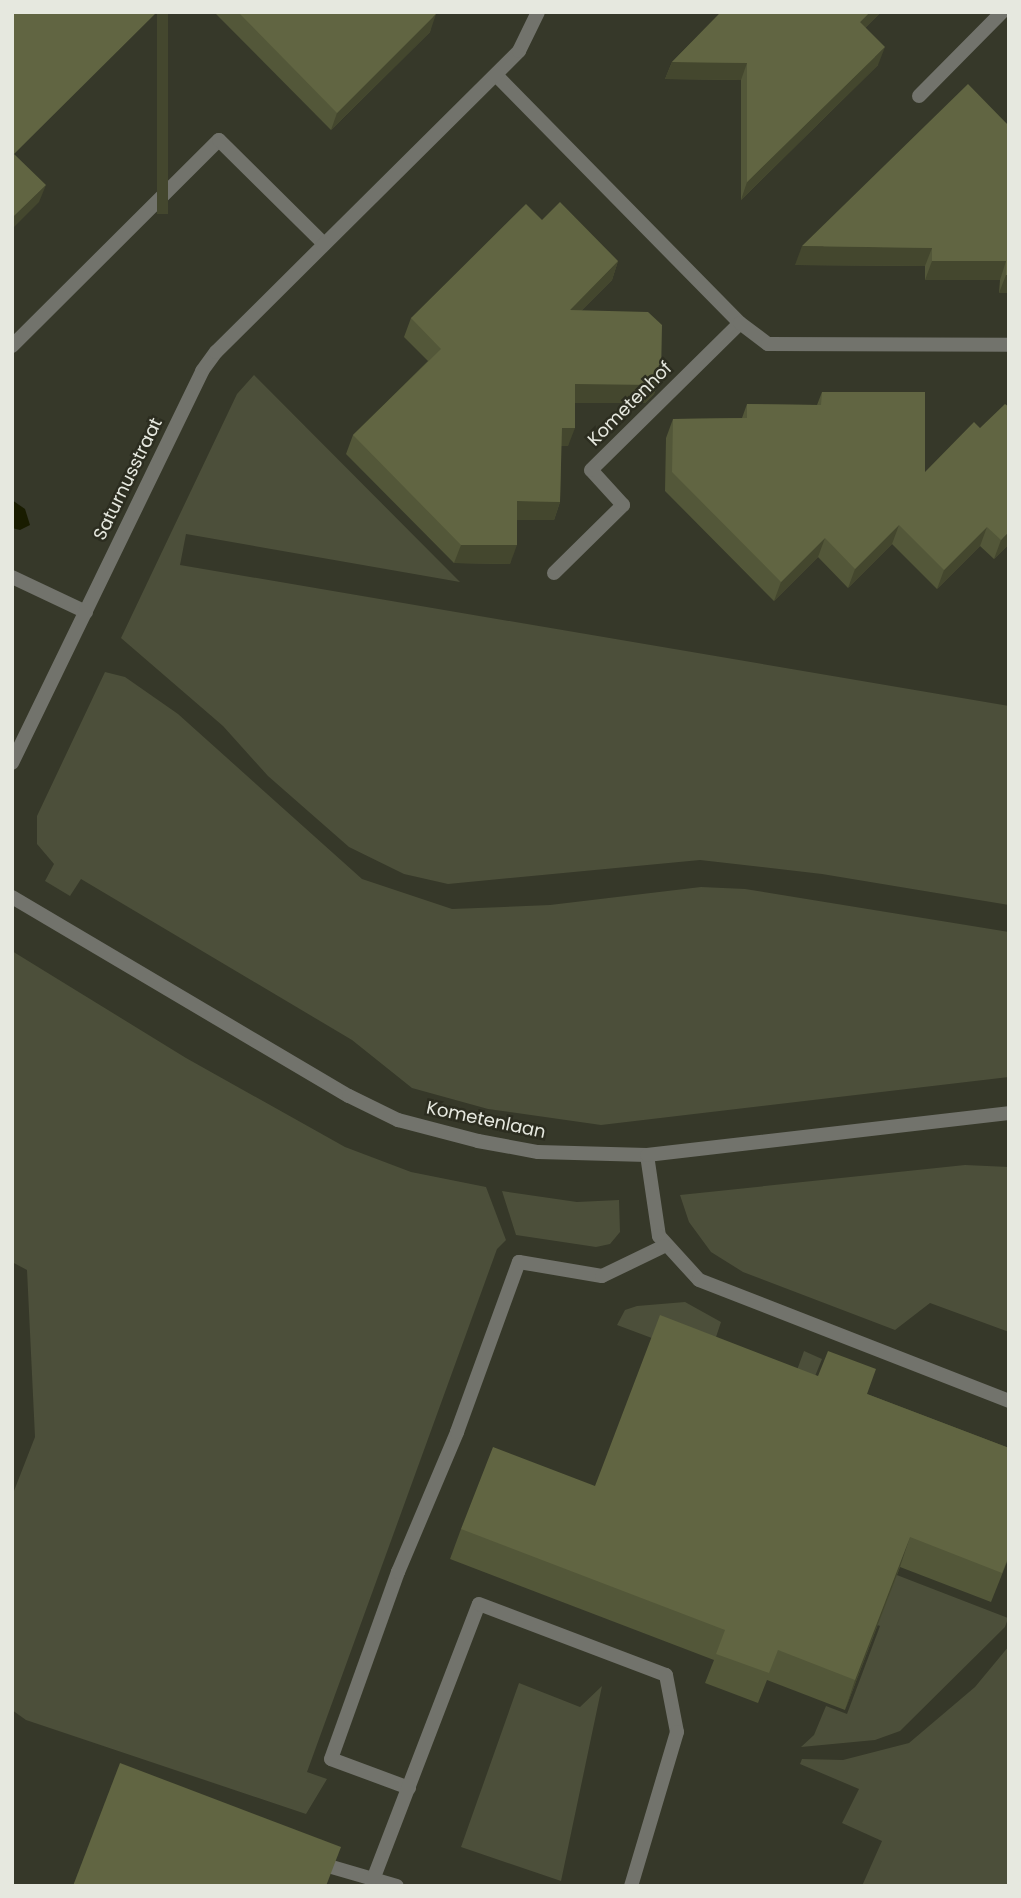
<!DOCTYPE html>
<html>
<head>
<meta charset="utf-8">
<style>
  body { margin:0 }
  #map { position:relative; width:1021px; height:1898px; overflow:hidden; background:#363829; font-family:Poppins,sans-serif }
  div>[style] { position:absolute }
  .green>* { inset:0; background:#4c4f3a }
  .water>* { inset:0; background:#191c00 }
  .service>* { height:14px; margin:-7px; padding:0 7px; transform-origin:7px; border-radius:7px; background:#72736c }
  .minor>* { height:14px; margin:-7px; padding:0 7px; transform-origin:7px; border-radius:7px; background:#72736c }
  .wall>* { inset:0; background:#535739 }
  .shaded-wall>* { inset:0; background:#44472e; transform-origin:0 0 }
  .building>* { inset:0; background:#616542 }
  span { translate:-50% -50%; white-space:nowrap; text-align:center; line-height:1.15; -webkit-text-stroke:5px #2c2d20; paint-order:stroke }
  .street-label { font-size:18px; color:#e6e8df }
  .frame { position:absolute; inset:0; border:14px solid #e6e8df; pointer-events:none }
</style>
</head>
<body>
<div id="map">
  <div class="green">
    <i style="clip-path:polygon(254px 375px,460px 582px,186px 534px,180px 565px,1009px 706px,1009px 905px,822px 874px,700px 860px,448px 884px,404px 874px,349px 847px,268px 776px,223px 726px,121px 638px,237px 394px)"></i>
    <i style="clip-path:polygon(105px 672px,125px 677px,178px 714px,362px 879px,452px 909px,550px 905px,701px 887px,745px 889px,1009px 932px,1009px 1077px,601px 1125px,488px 1109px,412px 1088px,352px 1040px,81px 879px,70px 896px,45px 881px,54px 864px,37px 844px,37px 816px)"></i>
    <i style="clip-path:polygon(12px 951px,186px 1058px,345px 1147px,411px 1172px,486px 1187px,506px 1240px,497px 1249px,307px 1772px,327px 1779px,306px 1814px,26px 1720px,12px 1710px,12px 1496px,35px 1437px,27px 1270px,12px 1262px)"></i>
    <i style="clip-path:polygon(965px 1165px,1009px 1167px,1009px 1332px,930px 1303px,895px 1330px,743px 1272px,711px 1252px,689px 1222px,680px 1195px)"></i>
    <i style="clip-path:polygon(502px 1191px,577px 1202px,619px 1200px,620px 1232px,610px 1244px,596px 1247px,516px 1235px)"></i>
    <i style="clip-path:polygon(685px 1302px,721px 1322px,715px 1340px,797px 1370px,804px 1351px,822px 1359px,807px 1396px,617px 1325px,625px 1310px,637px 1306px)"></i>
    <i style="clip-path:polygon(814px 1543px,1008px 1618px,1005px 1627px,900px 1731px,875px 1740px,801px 1747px,814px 1735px,826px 1706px,847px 1714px,880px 1626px,795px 1592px)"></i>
    <i style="clip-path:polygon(1009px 1646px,1009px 1886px,862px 1886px,882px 1841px,842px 1823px,859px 1789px,800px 1764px,802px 1759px,843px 1760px,909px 1743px,975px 1687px)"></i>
    <i style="clip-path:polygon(519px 1683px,580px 1707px,602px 1686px,561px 1881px,461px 1847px)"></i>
  </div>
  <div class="water">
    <i style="clip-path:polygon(12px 500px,25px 509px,30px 525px,20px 530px,12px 528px)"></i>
  </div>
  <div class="service">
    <i style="left:12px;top:577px;width:82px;rotate:25.3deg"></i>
    <i style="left:647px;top:1155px;width:82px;rotate:81.6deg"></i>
    <i style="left:659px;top:1236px;width:59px;rotate:47.7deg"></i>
    <i style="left:699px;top:1280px;width:333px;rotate:21.3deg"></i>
    <i style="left:409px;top:1788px;width:83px;rotate:-159.6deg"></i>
    <i style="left:331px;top:1759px;width:199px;rotate:-70.3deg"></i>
    <i style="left:398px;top:1572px;width:152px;rotate:-67.1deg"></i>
    <i style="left:457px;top:1432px;width:181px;rotate:-70deg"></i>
    <i style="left:519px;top:1262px;width:84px;rotate:9.6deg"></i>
    <i style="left:602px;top:1276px;width:69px;rotate:-25.8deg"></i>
    <i style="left:318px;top:1863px;width:82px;rotate:16.2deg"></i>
    <i style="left:374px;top:1877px;width:292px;rotate:-69deg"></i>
    <i style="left:479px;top:1604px;width:200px;rotate:20.8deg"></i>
    <i style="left:666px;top:1675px;width:58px;rotate:79.1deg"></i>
    <i style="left:677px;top:1732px;width:161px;rotate:106.6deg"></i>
  </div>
  <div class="minor">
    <i style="left:496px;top:75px;width:348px;rotate:45.5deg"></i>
    <i style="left:919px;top:96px;width:118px;rotate:-45.3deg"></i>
    <i style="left:12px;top:346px;width:292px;rotate:-44.9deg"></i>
    <i style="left:219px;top:140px;width:148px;rotate:44.7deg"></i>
    <i style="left:554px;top:573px;width:97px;rotate:-44.6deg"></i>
    <i style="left:623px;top:505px;width:47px;rotate:-132.4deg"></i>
    <i style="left:591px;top:470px;width:209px;rotate:-44.6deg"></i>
    <i style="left:740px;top:323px;width:35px;rotate:37deg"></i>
    <i style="left:768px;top:344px;width:241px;rotate:0.2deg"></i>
    <i style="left:12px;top:763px;width:436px;rotate:-64.1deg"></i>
    <i style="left:202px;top:371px;width:24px;rotate:-54deg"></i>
    <i style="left:216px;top:352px;width:427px;rotate:-44.8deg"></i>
    <i style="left:519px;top:51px;width:43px;rotate:-64deg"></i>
    <i style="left:12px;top:897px;width:391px;rotate:30.6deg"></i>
    <i style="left:349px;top:1096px;width:55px;rotate:26.1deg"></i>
    <i style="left:398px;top:1120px;width:83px;rotate:14.7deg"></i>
    <i style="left:478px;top:1141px;width:61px;rotate:10.4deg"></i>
    <i style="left:538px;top:1152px;width:109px;rotate:1.6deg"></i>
    <i style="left:647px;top:1155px;width:364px;rotate:-6.6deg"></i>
  </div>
  <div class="wall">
    <i style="clip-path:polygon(214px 12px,434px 12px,430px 32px,331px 130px)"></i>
    <i style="clip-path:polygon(721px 12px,881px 12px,865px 28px,878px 65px,741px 200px,741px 80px,665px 79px,672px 62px)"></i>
    <i style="clip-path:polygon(1009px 126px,1009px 293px,999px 293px,1000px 280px,925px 280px,925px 266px,795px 265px)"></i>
    <i style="clip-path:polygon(618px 261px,612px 280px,581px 311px,661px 375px,654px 394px,645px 403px,575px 403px,568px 446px,561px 446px,560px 502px,554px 520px,517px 520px,510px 564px,454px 563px,346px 454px,353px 435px,428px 361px,404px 337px,411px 318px)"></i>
    <i style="clip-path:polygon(822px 392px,925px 472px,1009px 544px,994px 559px,980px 546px,937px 589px,892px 544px,848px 588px,818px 557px,774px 601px,665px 491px,666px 438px,673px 419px,742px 418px,747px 404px,817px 405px)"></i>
    <i style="clip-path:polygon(867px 1394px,1009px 1448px,1009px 1557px,991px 1602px,900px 1567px,845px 1710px,767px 1680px,758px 1703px,705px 1683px,714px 1660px,450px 1559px,461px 1529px,595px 1486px)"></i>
  </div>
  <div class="shaded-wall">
    <i style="left:157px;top:12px;width:11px;height:202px"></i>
    <i style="clip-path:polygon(870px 12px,881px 12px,853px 40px,860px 22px)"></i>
    <i style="clip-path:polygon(436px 14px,430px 32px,331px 130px,337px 113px)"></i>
    <i style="clip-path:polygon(885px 47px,878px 65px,741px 200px,747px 182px)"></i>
    <i style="clip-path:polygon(672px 62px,747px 63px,741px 80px,665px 79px)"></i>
    <i style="clip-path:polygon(46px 185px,39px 202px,12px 229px,12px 218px)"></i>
    <i style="clip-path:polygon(802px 246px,932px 248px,925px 266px,795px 265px)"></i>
    <i style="clip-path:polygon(618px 261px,612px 280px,563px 329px,570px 310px)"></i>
    <i style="clip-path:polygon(932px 261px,1006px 261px,1000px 280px,925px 280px)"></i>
    <i style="clip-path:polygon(1006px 275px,1009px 275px,1009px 293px,999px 293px)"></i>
    <i style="clip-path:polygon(661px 375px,654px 394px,645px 403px,568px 403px,575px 384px)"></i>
    <i style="clip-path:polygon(562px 428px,575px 428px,568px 446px,555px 446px)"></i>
    <i style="clip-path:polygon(517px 501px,560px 502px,554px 520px,510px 520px)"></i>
    <i style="clip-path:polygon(899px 525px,892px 544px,848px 588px,855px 569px)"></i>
    <i style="clip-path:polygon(987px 527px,980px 546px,937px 589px,944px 570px)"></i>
    <i style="clip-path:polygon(1009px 532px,1009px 544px,994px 559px,1001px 540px)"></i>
    <i style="clip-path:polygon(825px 538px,818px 557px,774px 601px,781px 582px)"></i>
    <i style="clip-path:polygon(461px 545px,517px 545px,510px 564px,454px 563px)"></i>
    <i style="clip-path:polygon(910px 1537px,900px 1567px,845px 1710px,855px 1680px)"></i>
  </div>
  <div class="building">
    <i style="clip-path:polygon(12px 12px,157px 12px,14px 154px,46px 185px,12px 218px)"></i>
    <i style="clip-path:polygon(238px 12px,434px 12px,436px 14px,337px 113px)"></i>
    <i style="clip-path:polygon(721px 12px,870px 12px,860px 22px,885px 47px,747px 182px,747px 63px,672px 62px)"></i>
    <i style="clip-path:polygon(968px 84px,1009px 126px,1009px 275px,1006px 275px,1006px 261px,932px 261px,932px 248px,802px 246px)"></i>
    <i style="clip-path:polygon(560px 202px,618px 261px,570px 310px,648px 312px,662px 325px,661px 375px,652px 385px,575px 384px,575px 428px,562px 428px,560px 502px,517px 501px,517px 545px,461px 545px,353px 435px,441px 349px,411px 318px,526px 204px,542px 220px)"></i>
    <i style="clip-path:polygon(822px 392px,925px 392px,925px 472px,974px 422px,980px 428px,1005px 404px,1009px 407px,1009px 532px,1001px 540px,987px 527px,944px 570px,899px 525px,855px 569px,825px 538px,781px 582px,672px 472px,673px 419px,747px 418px,747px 404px,821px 405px)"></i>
    <i style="clip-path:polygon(660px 1315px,818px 1376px,828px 1351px,876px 1369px,867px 1394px,1009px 1448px,1009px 1555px,1002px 1573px,910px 1537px,855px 1680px,778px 1650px,769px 1673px,716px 1654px,725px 1630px,461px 1529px,493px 1447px,595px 1486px)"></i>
    <i style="clip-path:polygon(120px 1763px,341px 1847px,326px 1886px,73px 1886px)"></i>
  </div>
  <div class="street-label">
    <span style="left:630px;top:404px;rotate:-45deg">Kometenhof</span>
    <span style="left:128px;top:479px;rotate:-64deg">Saturnusstraat</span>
    <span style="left:486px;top:1120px;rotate:12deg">Kometenlaan</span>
  </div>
  <div class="frame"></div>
</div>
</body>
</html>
